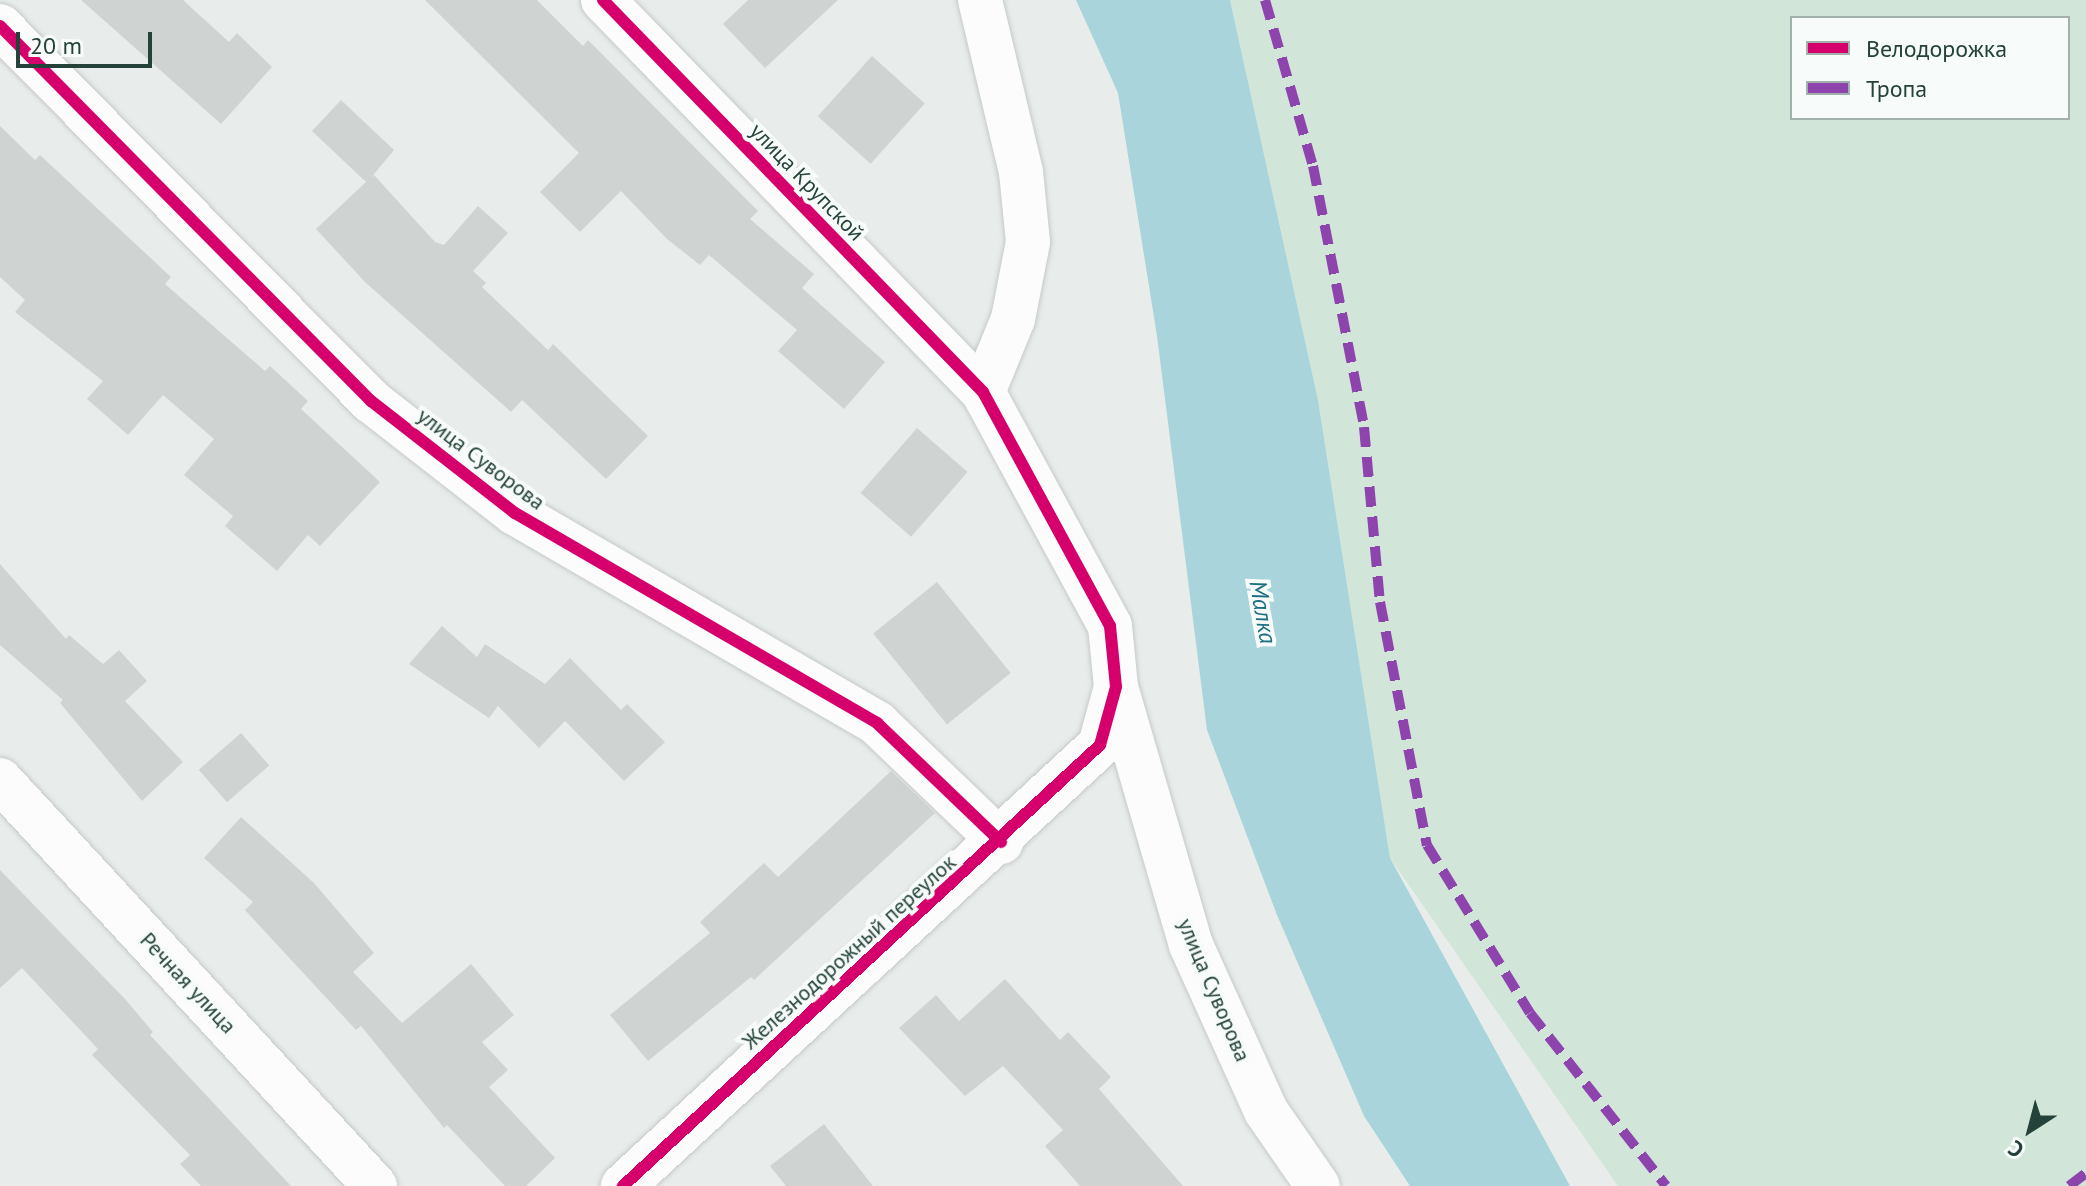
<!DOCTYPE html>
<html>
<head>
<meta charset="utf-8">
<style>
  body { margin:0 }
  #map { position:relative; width:2086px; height:1186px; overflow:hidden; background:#e8edeb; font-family:"PT Sans",sans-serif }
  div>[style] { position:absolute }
  .green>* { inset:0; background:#d1e6d8 }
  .water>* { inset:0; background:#a9d4db }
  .building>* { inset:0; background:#cfd4d2; transform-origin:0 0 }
  .roads { filter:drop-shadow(0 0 2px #c5cac8) drop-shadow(0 0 2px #c5cac8) }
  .minor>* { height:44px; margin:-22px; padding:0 22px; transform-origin:22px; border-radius:22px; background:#fcfcfc }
  .quiet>* { height:10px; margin-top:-5px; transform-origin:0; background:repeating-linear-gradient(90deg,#8e44ad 0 20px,transparent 0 30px) }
  .cycleway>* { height:12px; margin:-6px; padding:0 6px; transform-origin:6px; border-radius:6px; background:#d6006c }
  span { translate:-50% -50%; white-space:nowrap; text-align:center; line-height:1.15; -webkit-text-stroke:8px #f7fbf9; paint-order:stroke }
  .street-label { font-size:22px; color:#24423a }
  .water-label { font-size:24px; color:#1c6f80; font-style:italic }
  .legend { position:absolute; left:1790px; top:16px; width:280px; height:104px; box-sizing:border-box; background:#f7fbf9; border:2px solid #a3b1ad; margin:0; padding:10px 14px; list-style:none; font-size:24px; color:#24423a }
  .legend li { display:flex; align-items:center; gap:16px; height:40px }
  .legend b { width:40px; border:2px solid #a3b1ad }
  .north { position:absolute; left:1990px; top:1090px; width:80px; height:80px; -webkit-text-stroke:6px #f7fbf9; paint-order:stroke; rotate:216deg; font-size:22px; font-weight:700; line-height:32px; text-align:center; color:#24423a }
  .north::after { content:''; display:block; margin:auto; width:28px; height:36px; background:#24423a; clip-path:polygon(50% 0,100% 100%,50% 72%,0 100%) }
  .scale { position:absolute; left:16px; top:32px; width:136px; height:36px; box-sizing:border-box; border:4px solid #24423a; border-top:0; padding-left:10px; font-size:24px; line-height:28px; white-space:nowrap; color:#24423a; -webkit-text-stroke:6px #f7fbf9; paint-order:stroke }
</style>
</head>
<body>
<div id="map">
  <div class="green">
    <i style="clip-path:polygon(evenodd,1230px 0,2086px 0,2086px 1186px,1618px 1186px,1390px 858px,1318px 400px,1230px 0,1792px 18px,2068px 18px,2068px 118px,1792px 118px,1792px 18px)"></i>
  </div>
  <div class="water">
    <i style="clip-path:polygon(1076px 0,1230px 0,1318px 400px,1390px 858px,1570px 1186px,1410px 1186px,1364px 1116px,1277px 915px,1207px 730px,1157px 336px,1118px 93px)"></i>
  </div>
  <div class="building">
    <i style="clip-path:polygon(81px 0,183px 0,229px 42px,237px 33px,272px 67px,221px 124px)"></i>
    <i style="clip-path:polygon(425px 0,537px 0,583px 46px,588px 40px,758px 211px,750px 219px,814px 274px,802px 288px,885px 362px,844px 409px,778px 351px,797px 330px,709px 255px,700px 265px,667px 239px,621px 191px,580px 232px,540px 192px,579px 153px)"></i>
    <i style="clip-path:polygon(748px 0,838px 0,765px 68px,723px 24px)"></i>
    <i style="left:872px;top:56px;width:71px;height:81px;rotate:42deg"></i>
    <i style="clip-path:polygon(341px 100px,394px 150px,370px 179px,374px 175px,435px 242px,444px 245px,478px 206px,508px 233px,473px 271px,486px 283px,482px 287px,548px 350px,553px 344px,648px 436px,606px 479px,522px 400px,511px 412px,365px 282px,316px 229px,366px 182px,312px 131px)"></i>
    <i style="clip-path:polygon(0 126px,35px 160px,40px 155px,171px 277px,165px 284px,265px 371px,270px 366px,308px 401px,301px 409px,380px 482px,320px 546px,308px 535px,277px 571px,225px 526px,233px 516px,184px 475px,214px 439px,163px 395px,128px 435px,87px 399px,103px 381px,15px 312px,25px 300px,0 277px)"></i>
    <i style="left:917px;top:428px;width:67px;height:86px;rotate:41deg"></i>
    <i style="clip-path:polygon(0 564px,66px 639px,69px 635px,103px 664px,119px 650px,147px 681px,125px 701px,183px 762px,142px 801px,60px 703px,63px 700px,0 645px)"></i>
    <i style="left:937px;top:582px;width:117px;height:82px;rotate:51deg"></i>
    <i style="clip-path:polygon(442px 626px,477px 657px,485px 644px,545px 684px,570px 658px,621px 710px,627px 704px,665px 742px,624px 781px,565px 721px,539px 748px,498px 706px,489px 718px,409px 664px)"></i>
    <i style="left:241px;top:733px;width:43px;height:56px;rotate:49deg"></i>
    <i style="clip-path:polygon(891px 771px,935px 813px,754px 980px,751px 977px,648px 1061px,610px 1015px,710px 933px,700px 922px,764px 863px,778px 877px)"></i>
    <i style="clip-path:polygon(241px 817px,314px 883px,374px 953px,353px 972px,402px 1023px,471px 964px,514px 1015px,482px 1042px,508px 1070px,489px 1087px,555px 1158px,526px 1186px,505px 1186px,447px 1125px,444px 1128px,361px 1026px,356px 1030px,245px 910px,253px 902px,204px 858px)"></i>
    <i style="clip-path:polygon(0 870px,125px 999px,153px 1032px,150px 1035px,291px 1186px,201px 1186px,180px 1164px,190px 1155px,92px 1055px,98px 1049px,22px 968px,0 988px)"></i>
    <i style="clip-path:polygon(1005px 979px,1060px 1040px,1068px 1032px,1111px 1077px,1099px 1089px,1183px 1186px,1080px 1186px,1045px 1146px,1063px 1130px,1003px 1066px,965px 1096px,899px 1028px,936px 995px,959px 1021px)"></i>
    <i style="clip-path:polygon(824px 1124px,873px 1186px,786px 1186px,770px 1166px)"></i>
  </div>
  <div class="roads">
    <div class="minor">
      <i style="left:603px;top:0;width:546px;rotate:45.89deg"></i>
      <i style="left:983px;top:392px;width:266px;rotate:61.5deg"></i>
      <i style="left:1110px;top:626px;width:61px;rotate:84.4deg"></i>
      <i style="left:1116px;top:687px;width:60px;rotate:105.4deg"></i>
      <i style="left:1100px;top:745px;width:650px;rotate:137.25deg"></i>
      <i style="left:980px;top:0;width:177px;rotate:76.6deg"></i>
      <i style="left:1021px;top:172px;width:70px;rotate:84.3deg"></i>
      <i style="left:1028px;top:242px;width:78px;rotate:101deg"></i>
      <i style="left:1013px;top:319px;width:79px;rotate:112.3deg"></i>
      <i style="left:0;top:26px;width:528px;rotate:45.31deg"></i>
      <i style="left:371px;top:401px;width:182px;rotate:37.9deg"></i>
      <i style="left:515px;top:513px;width:419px;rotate:30.1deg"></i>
      <i style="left:877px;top:723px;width:172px;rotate:43.8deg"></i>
      <i style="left:1116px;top:687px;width:269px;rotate:73.8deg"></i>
      <i style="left:1191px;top:945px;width:182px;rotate:65.7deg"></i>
      <i style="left:1266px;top:1111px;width:91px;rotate:55.3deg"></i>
      <i style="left:0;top:780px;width:553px;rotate:47.27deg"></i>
    </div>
  </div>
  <div class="quiet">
    <i style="left:1265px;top:0;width:173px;rotate:73.9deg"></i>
    <i style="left:1313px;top:166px;width:266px;rotate:78.9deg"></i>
    <i style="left:1364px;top:427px;width:176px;rotate:84.8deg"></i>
    <i style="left:1380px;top:602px;width:248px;rotate:79.1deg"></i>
    <i style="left:1427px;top:845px;width:197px;rotate:58.5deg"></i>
    <i style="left:1530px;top:1013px;width:220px;rotate:51.8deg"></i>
    <i style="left:2069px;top:1186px;width:21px;rotate:-37deg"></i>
  </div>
  <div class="cycleway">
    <i style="left:603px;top:0;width:546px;rotate:45.89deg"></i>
    <i style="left:983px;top:392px;width:266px;rotate:61.5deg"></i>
    <i style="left:1110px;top:626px;width:61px;rotate:84.4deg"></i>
    <i style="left:1116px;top:687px;width:60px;rotate:105.4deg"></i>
    <i style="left:1100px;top:745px;width:650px;rotate:137.25deg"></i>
    <i style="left:0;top:26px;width:528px;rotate:45.31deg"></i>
    <i style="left:371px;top:401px;width:182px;rotate:37.9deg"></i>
    <i style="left:515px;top:513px;width:419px;rotate:30.1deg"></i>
    <i style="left:877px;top:723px;width:172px;rotate:43.8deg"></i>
  </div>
  <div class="street-label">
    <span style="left:807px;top:182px;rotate:46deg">улица Крупской</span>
    <span style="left:481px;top:459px;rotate:37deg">улица Суворова</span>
    <span style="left:849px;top:952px;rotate:-42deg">Железнодорожный переулок</span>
    <span style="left:188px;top:983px;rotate:47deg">Речная улица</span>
    <span style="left:1214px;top:990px;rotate:67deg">улица Суворова</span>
  </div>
  <div class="water-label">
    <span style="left:1263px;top:612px;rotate:80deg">Малка</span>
  </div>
  <ul class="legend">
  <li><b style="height:10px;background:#d6006c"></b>Велодорожка</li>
  <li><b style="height:10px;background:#8e44ad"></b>Тропа</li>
  </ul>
  <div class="north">С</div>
  <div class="scale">20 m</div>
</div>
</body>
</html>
